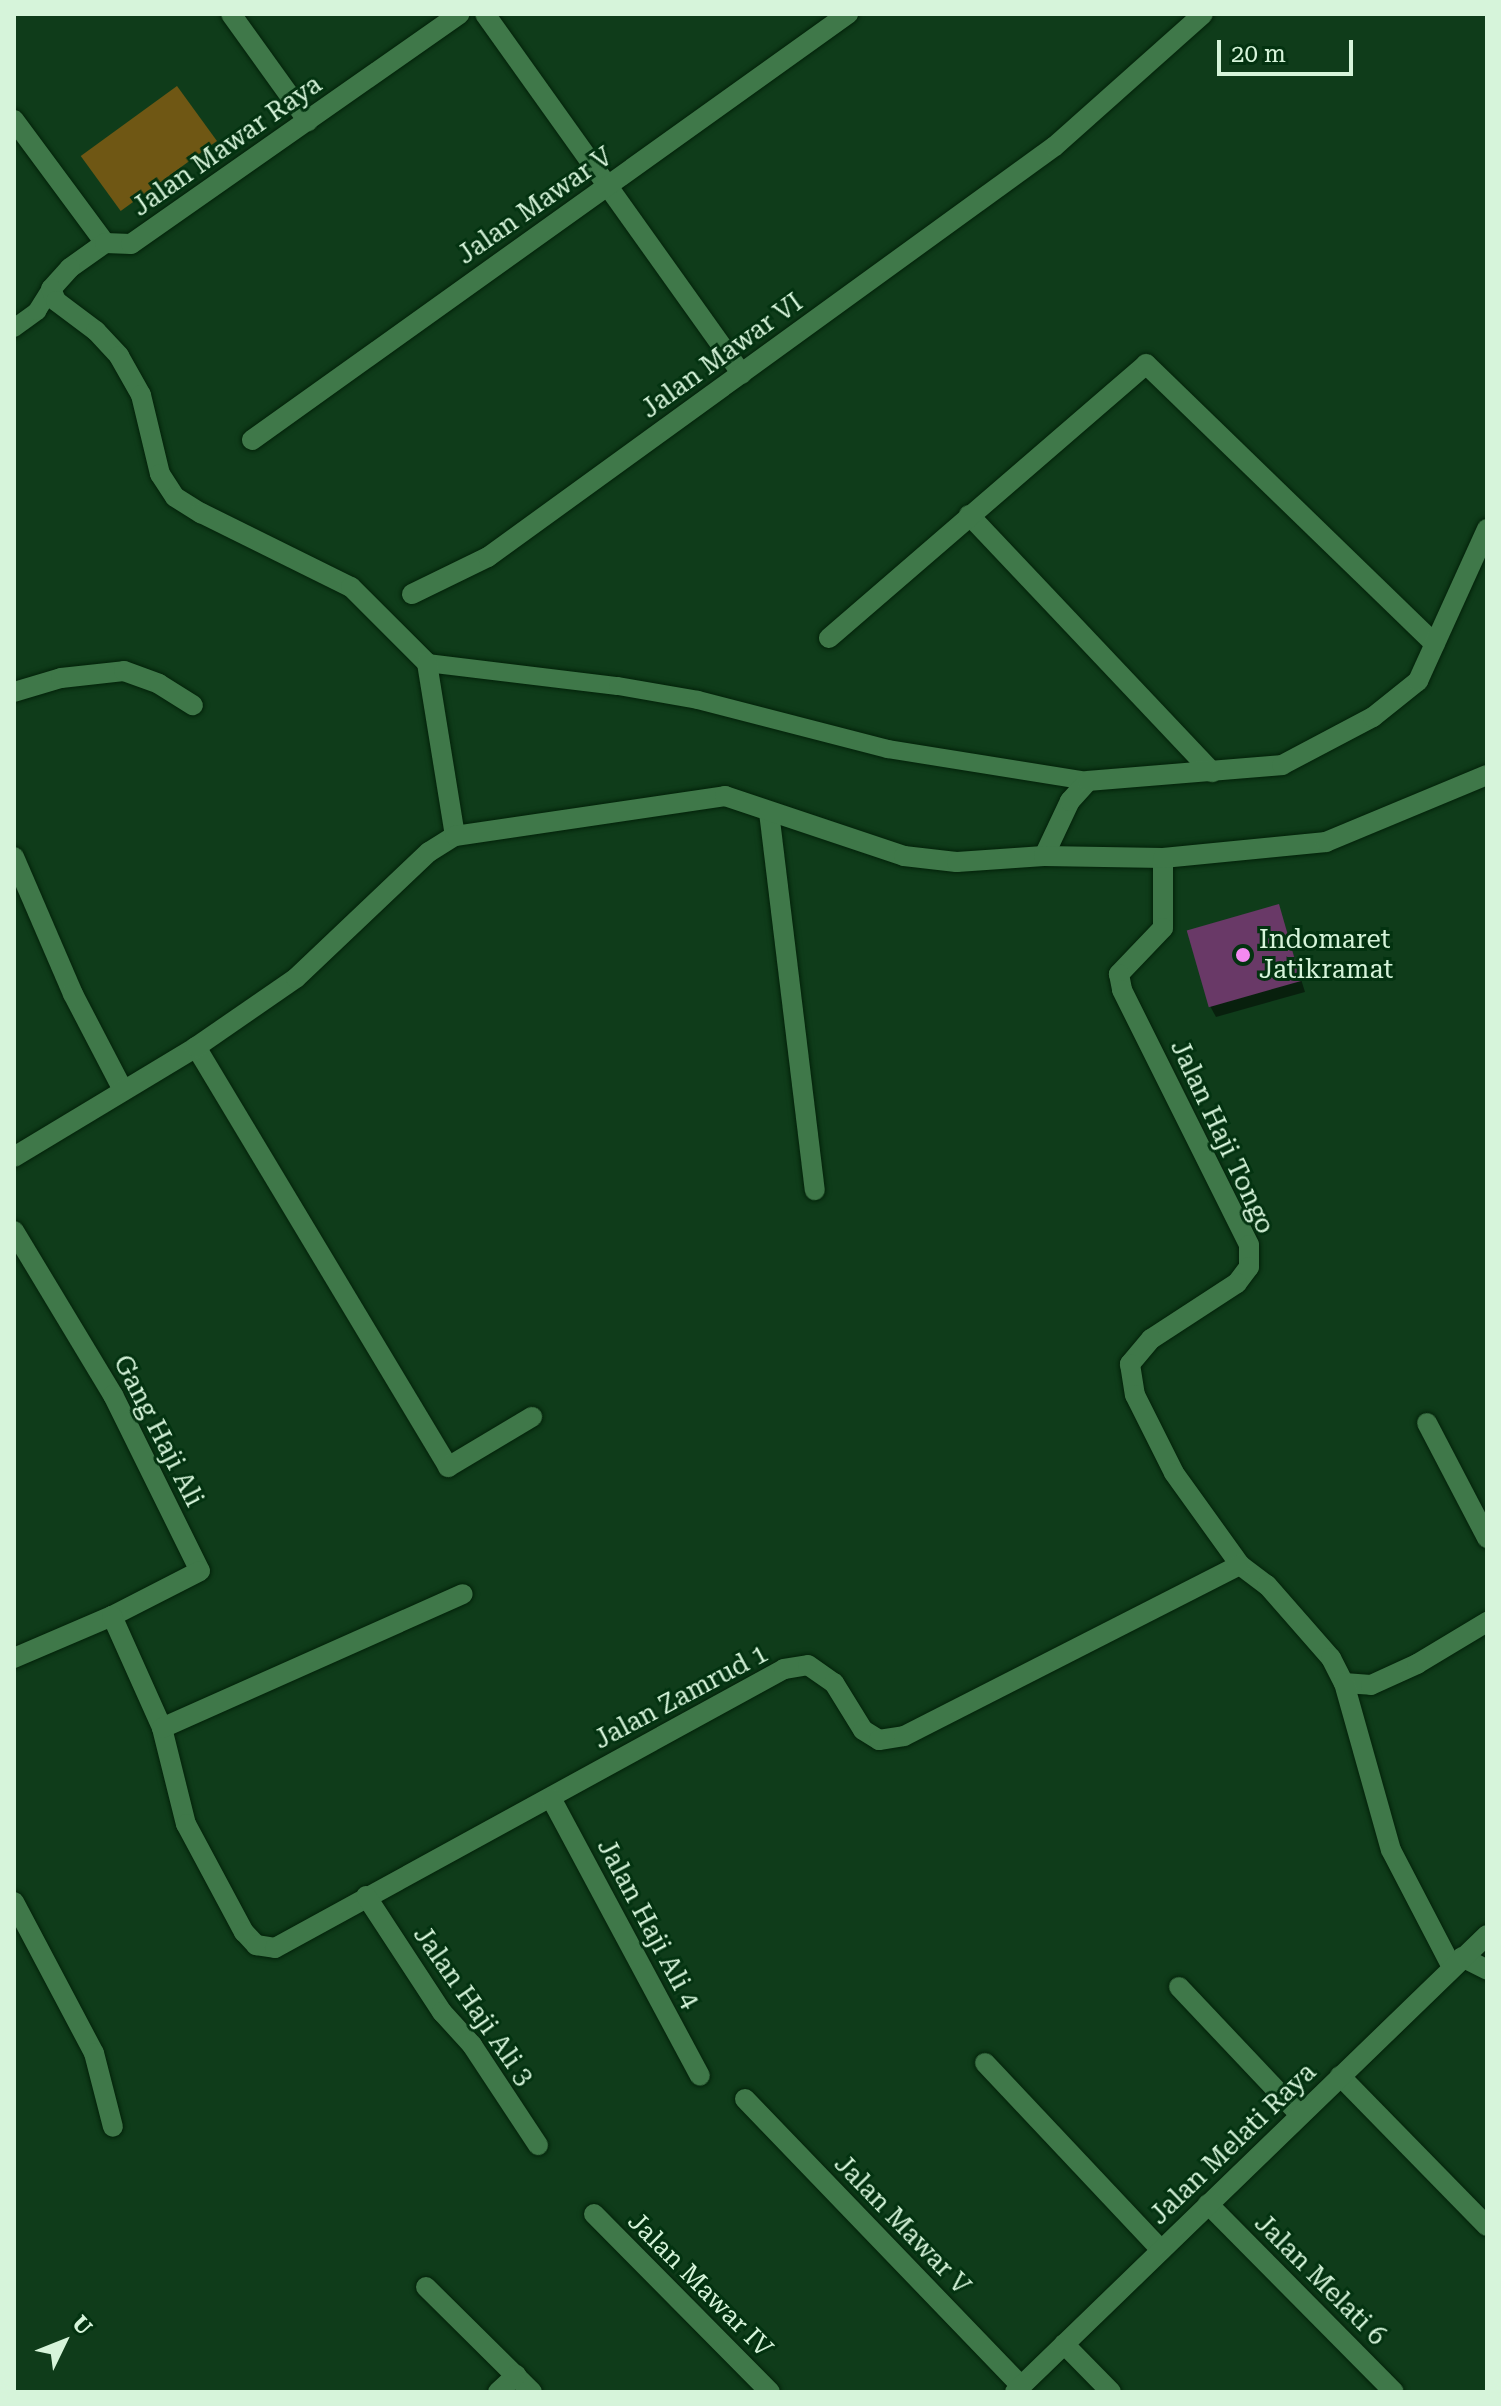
<!DOCTYPE html>
<html>
<head>
<meta charset="utf-8">
<style>
  body { margin:0 }
  #map { position:relative; width:1501px; height:2406px; overflow:hidden; background:#0f3c1a; font-family:"Roboto Serif",serif }
  div>[style] { position:absolute }
  .green>* { inset:0; background:#6f5714; transform-origin:0 0 }
  .shadow>* { inset:0; background:#0007 }
  .building>* { inset:0; background:#693967; transform-origin:0 0 }
  .roads { filter:drop-shadow(0 0 2px #032109) drop-shadow(0 0 2px #032109) }
  .service>* { height:18px; margin:-9px; padding:0 9px; transform-origin:9px; border-radius:9px; background:#3f7849 }
  .minor>* { height:20px; margin:-10px; padding:0 10px; transform-origin:10px; border-radius:10px; background:#3f7849 }
  .tertiary>* { height:20px; margin:-10px; padding:0 10px; transform-origin:10px; border-radius:10px; background:#3f7849 }
  .dots>* { width:22px; height:22px; translate:-50% -50%; box-sizing:border-box; border:4px solid #033210; border-radius:50% }
  span { translate:-50% -50%; white-space:nowrap; text-align:center; line-height:1.15; -webkit-text-stroke:6px #033210; paint-order:stroke }
  .street-label { font-size:26px; color:#d6f4da }
  .poi-label { font-size:26px; color:#d6f4da }
  .left { translate:0 -50%; text-align:left }
  .frame { position:absolute; inset:0; border:16px solid #d6f4da; pointer-events:none }
  .north { position:absolute; left:24px; top:2302px; width:80px; height:80px; -webkit-text-stroke:6px #033210; paint-order:stroke; rotate:47deg; font-size:22px; font-weight:700; line-height:32px; text-align:center; color:#d6f4da }
  .north::after { content:''; display:block; margin:auto; width:28px; height:36px; background:#d6f4da; clip-path:polygon(50% 0,100% 100%,50% 72%,0 100%) }
  .scale { position:absolute; left:1217px; top:40px; width:136px; height:36px; box-sizing:border-box; border:4px solid #d6f4da; border-top:0; padding-left:10px; font-size:24px; line-height:28px; white-space:nowrap; color:#d6f4da; -webkit-text-stroke:6px #033210; paint-order:stroke }
</style>
</head>
<body>
<div id="map">
  <div class="green">
    <i style="left:177px;top:86px;width:68px;height:119px;rotate:54deg"></i>
  </div>
  <div class="shadow">
    <i style="clip-path:polygon(1278px 906px,1305px 992px,1216px 1017px,1210px 1006px)"></i>
  </div>
  <div class="building">
    <i style="left:1279px;top:904px;width:80px;height:96px;rotate:74deg"></i>
  </div>
  <div class="roads">
    <div class="service">
      <i style="left:14px;top:328px;width:29px;rotate:-36deg"></i>
      <i style="left:37px;top:311px;width:26px;rotate:-58deg"></i>
      <i style="left:427px;top:663px;width:192px;rotate:6.9deg"></i>
      <i style="left:618px;top:686px;width:81px;rotate:9.9deg"></i>
      <i style="left:698px;top:700px;width:196px;rotate:14.5deg"></i>
      <i style="left:888px;top:749px;width:203px;rotate:9.1deg"></i>
    </div>
    <div class="minor">
      <i style="left:231px;top:14px;width:132px;rotate:54.3deg"></i>
      <i style="left:485px;top:14px;width:442px;rotate:54.5deg"></i>
      <i style="left:14px;top:120px;width:153px;rotate:53.5deg"></i>
      <i style="left:105px;top:243px;width:43px;rotate:144.5deg"></i>
      <i style="left:70px;top:268px;width:28px;rotate:132deg"></i>
      <i style="left:51px;top:289px;width:13px;rotate:67deg"></i>
      <i style="left:56px;top:301px;width:50px;rotate:36.9deg"></i>
      <i style="left:96px;top:331px;width:34px;rotate:47deg"></i>
      <i style="left:119px;top:356px;width:45px;rotate:60.6deg"></i>
      <i style="left:141px;top:395px;width:81px;rotate:76.5deg"></i>
      <i style="left:160px;top:474px;width:27px;rotate:57deg"></i>
      <i style="left:175px;top:497px;width:31px;rotate:32deg"></i>
      <i style="left:201px;top:513px;width:167px;rotate:26.3deg"></i>
      <i style="left:351px;top:587px;width:107px;rotate:45deg"></i>
      <i style="left:427px;top:663px;width:175px;rotate:80.8deg"></i>
      <i style="left:105px;top:243px;width:26px;rotate:2deg"></i>
      <i style="left:131px;top:244px;width:401px;rotate:-35deg"></i>
      <i style="left:252px;top:440px;width:733px;rotate:-35.56deg"></i>
      <i style="left:969px;top:515px;width:354px;rotate:46.6deg"></i>
      <i style="left:412px;top:594px;width:85px;rotate:-26deg"></i>
      <i style="left:488px;top:557px;width:700px;rotate:-35.94deg"></i>
      <i style="left:1055px;top:146px;width:198px;rotate:-41.7deg"></i>
      <i style="left:829px;top:638px;width:419px;rotate:-40.8deg"></i>
      <i style="left:1146px;top:364px;width:402px;rotate:44.1deg"></i>
      <i style="left:14px;top:692px;width:49px;rotate:-16.6deg"></i>
      <i style="left:61px;top:678px;width:63px;rotate:-6.3deg"></i>
      <i style="left:124px;top:671px;width:37px;rotate:20deg"></i>
      <i style="left:159px;top:684px;width:40px;rotate:32deg"></i>
      <i style="left:769px;top:812px;width:381px;rotate:83.1deg"></i>
      <i style="left:1044px;top:856px;width:61px;rotate:-64.7deg"></i>
      <i style="left:1070px;top:801px;width:27px;rotate:-48deg"></i>
      <i style="left:1088px;top:781px;width:195px;rotate:-4.7deg"></i>
      <i style="left:1282px;top:765px;width:103px;rotate:-27.8deg"></i>
      <i style="left:1373px;top:717px;width:58px;rotate:-38.7deg"></i>
      <i style="left:1418px;top:681px;width:167px;rotate:-65.6deg"></i>
      <i style="left:14px;top:857px;width:149px;rotate:66.7deg"></i>
      <i style="left:73px;top:994px;width:108px;rotate:62.5deg"></i>
      <i style="left:1163px;top:858px;width:70px;rotate:90deg"></i>
      <i style="left:1163px;top:928px;width:64px;rotate:133.7deg"></i>
      <i style="left:1119px;top:974px;width:16px;rotate:79deg"></i>
      <i style="left:1122px;top:990px;width:285px;rotate:63.5deg"></i>
      <i style="left:1249px;top:1245px;width:22px;rotate:90deg"></i>
      <i style="left:1249px;top:1267px;width:20px;rotate:127deg"></i>
      <i style="left:1237px;top:1283px;width:103px;rotate:146.9deg"></i>
      <i style="left:1151px;top:1339px;width:33px;rotate:130deg"></i>
      <i style="left:1130px;top:1364px;width:31px;rotate:81deg"></i>
      <i style="left:1135px;top:1395px;width:87px;rotate:63.4deg"></i>
      <i style="left:1174px;top:1473px;width:113px;rotate:54.3deg"></i>
      <i style="left:1240px;top:1565px;width:34px;rotate:37deg"></i>
      <i style="left:1267px;top:1585px;width:97px;rotate:48.8deg"></i>
      <i style="left:1331px;top:1658px;width:28px;rotate:63deg"></i>
      <i style="left:1344px;top:1683px;width:27px;rotate:4deg"></i>
      <i style="left:1371px;top:1685px;width:51px;rotate:-24.5deg"></i>
      <i style="left:1417px;top:1664px;width:82px;rotate:-31deg"></i>
      <i style="left:196px;top:1047px;width:490px;rotate:59deg"></i>
      <i style="left:448px;top:1467px;width:98px;rotate:-30.8deg"></i>
      <i style="left:14px;top:1231px;width:192px;rotate:58.9deg"></i>
      <i style="left:113px;top:1395px;width:196px;rotate:63.7deg"></i>
      <i style="left:200px;top:1571px;width:99px;rotate:152.9deg"></i>
      <i style="left:112px;top:1616px;width:107px;rotate:156.8deg"></i>
      <i style="left:1427px;top:1423px;width:130px;rotate:62.4deg"></i>
      <i style="left:112px;top:1616px;width:123px;rotate:65.9deg"></i>
      <i style="left:162px;top:1728px;width:99px;rotate:76deg"></i>
      <i style="left:186px;top:1824px;width:123px;rotate:61.8deg"></i>
      <i style="left:244px;top:1932px;width:18px;rotate:47deg"></i>
      <i style="left:256px;top:1945px;width:19px;rotate:9deg"></i>
      <i style="left:275px;top:1948px;width:580px;rotate:-28.73deg"></i>
      <i style="left:784px;top:1669px;width:24px;rotate:-9deg"></i>
      <i style="left:808px;top:1665px;width:32px;rotate:35deg"></i>
      <i style="left:834px;top:1683px;width:55px;rotate:58.3deg"></i>
      <i style="left:863px;top:1730px;width:19px;rotate:32deg"></i>
      <i style="left:879px;top:1740px;width:25px;rotate:-9deg"></i>
      <i style="left:904px;top:1736px;width:377px;rotate:-27deg"></i>
      <i style="left:1344px;top:1683px;width:173px;rotate:74.3deg"></i>
      <i style="left:1391px;top:1850px;width:132px;rotate:62.5deg"></i>
      <i style="left:162px;top:1728px;width:329px;rotate:-24deg"></i>
      <i style="left:551px;top:1798px;width:315px;rotate:61.8deg"></i>
      <i style="left:366px;top:1896px;width:139px;rotate:56.8deg"></i>
      <i style="left:442px;top:2012px;width:45px;rotate:47.7deg"></i>
      <i style="left:472px;top:2045px;width:120px;rotate:56.6deg"></i>
      <i style="left:14px;top:1902px;width:171px;rotate:62.1deg"></i>
      <i style="left:94px;top:2053px;width:76px;rotate:75.6deg"></i>
      <i style="left:1462px;top:1957px;width:28px;rotate:27deg"></i>
      <i style="left:1179px;top:1987px;width:176px;rotate:46.6deg"></i>
      <i style="left:985px;top:2063px;width:257px;rotate:46.7deg"></i>
      <i style="left:1340px;top:2076px;width:210px;rotate:45.6deg"></i>
      <i style="left:745px;top:2099px;width:398px;rotate:46.1deg"></i>
      <i style="left:1208px;top:2204px;width:264px;rotate:45.3deg"></i>
      <i style="left:594px;top:2214px;width:250px;rotate:45.3deg"></i>
      <i style="left:426px;top:2287px;width:149px;rotate:44.7deg"></i>
      <i style="left:1064px;top:2344px;width:67px;rotate:45.6deg"></i>
      <i style="left:498px;top:2392px;width:25px;rotate:-43deg"></i>
      <i style="left:1015px;top:2392px;width:657px;rotate:-44.07deg"></i>
    </div>
    <div class="tertiary">
      <i style="left:14px;top:1157px;width:213px;rotate:-31.1deg"></i>
      <i style="left:196px;top:1047px;width:121px;rotate:-34.6deg"></i>
      <i style="left:296px;top:978px;width:183px;rotate:-43.5deg"></i>
      <i style="left:429px;top:852px;width:31px;rotate:-32deg"></i>
      <i style="left:455px;top:836px;width:273px;rotate:-8.4deg"></i>
      <i style="left:725px;top:796px;width:189px;rotate:18.5deg"></i>
      <i style="left:904px;top:856px;width:53px;rotate:6.5deg"></i>
      <i style="left:957px;top:862px;width:87px;rotate:-3.9deg"></i>
      <i style="left:1044px;top:856px;width:119px;rotate:1deg"></i>
      <i style="left:1163px;top:858px;width:164px;rotate:-5.6deg"></i>
      <i style="left:1326px;top:842px;width:174px;rotate:-22.6deg"></i>
    </div>
  </div>
  <div class="dots">
    <i style="left:1243px;top:955px;background:#f489f0"></i>
  </div>
  <div class="street-label">
    <span style="left:227px;top:146px;rotate:-35deg">Jalan Mawar Raya</span>
    <span style="left:535px;top:206px;rotate:-35deg">Jalan Mawar V</span>
    <span style="left:722px;top:356px;rotate:-36deg">Jalan Mawar VI</span>
    <span style="left:1222px;top:1137px;rotate:65deg">Jalan Haji Tongo</span>
    <span style="left:158px;top:1431px;rotate:63deg">Gang Haji Ali</span>
    <span style="left:681px;top:1697px;rotate:-28deg">Jalan Zamrud 1</span>
    <span style="left:648px;top:1924px;rotate:62deg">Jalan Haji Ali 4</span>
    <span style="left:473px;top:2006px;rotate:55deg">Jalan Haji Ali 3</span>
    <span style="left:1233px;top:2144px;rotate:-44deg">Jalan Melati Raya</span>
    <span style="left:902px;top:2225px;rotate:46deg">Jalan Mawar V</span>
    <span style="left:1320px;top:2280px;rotate:45deg">Jalan Melati 6</span>
    <span style="left:700px;top:2285px;rotate:45deg">Jalan Mawar IV</span>
  </div>
  <div class="poi-label">
    <span class="left" style="left:1259px;top:955px">Indomaret<br>Jatikramat</span>
  </div>
  <div class="frame"></div>
  <div class="north">U</div>
  <div class="scale">20 m</div>
</div>
</body>
</html>
